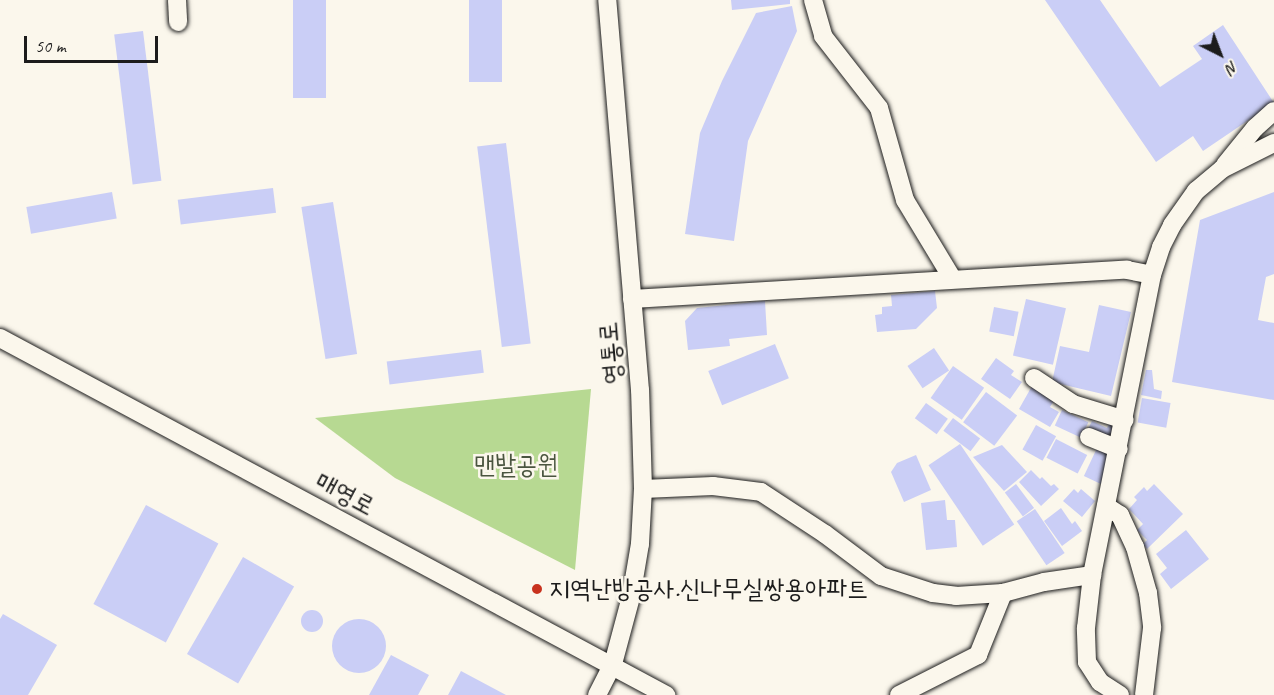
<!DOCTYPE html>
<html>
<head>
<meta charset="utf-8">
<style>
  body { margin:0 }
  #map { position:relative; width:1274px; height:695px; overflow:hidden; background:#fbf7ec; font-family:Caveat,"Poor Story",sans-serif }
  div>[style] { position:absolute }
  .green>* { inset:0; background:#b7d992 }
  .building>* { inset:0; background:#cacef6; transform-origin:0 0 }
  .round { border-radius:50% }
  .roads { filter:drop-shadow(0 0 2px #1c1c1c) drop-shadow(0 0 2px #1c1c1c) }
  .minor>* { height:18px; margin:-9px; padding:0 9px; transform-origin:9px; border-radius:9px; background:#fbf7ec }
  .dots>* { width:16px; height:16px; translate:-50% -50%; box-sizing:border-box; border:3px solid #fbf7ec; border-radius:50% }
  span { translate:-50% -50%; white-space:nowrap; text-align:center; line-height:1.15; -webkit-text-stroke:5px #fbf7ec; paint-order:stroke }
  .street-label { font-size:26px; color:#1c1c1c }
  .park-label { font-size:26px; color:#4a553f }
  .poi-label { font-size:26px; color:#1c1c1c }
  .left { translate:0 -50%; text-align:left }
  .north { position:absolute; left:1190px; top:24px; width:60px; height:60px; -webkit-text-stroke:4px #fbf7ec; paint-order:stroke; rotate:138deg; font-size:16px; font-weight:700; line-height:24px; text-align:center; color:#1c1c1c }
  .north::after { content:''; display:block; margin:auto; width:21px; height:27px; background:#1c1c1c; clip-path:polygon(50% 0,100% 100%,50% 72%,0 100%) }
  .scale { position:absolute; left:24px; top:36px; width:134px; height:27px; box-sizing:border-box; border:3px solid #1c1c1c; border-top:0; padding-left:8px; font-size:18px; line-height:21px; white-space:nowrap; color:#1c1c1c; -webkit-text-stroke:4px #fbf7ec; paint-order:stroke }
</style>
</head>
<body>
<div id="map">
  <div class="green">
    <i style="clip-path:polygon(591px 389px,575px 570px,395px 478px,315px 418px)"></i>
  </div>
  <div class="building">
    <i style="left:293px;top:0;width:33px;height:98px"></i>
    <i style="left:469px;top:0;width:33px;height:82px"></i>
    <i style="clip-path:polygon(731px 0,790px 0,790px 4px,732px 10px)"></i>
    <i style="clip-path:polygon(1045px 0,1100px 0,1160px 87px,1202px 59px,1193px 46px,1223px 25px,1274px 103px,1203px 151px,1193px 136px,1156px 162px)"></i>
    <i style="clip-path:polygon(792px 6px,797px 31px,748px 141px,734px 241px,685px 234px,700px 133px,722px 81px,756px 13px)"></i>
    <i style="left:143px;top:31px;width:151px;height:29px;rotate:83deg"></i>
    <i style="left:506px;top:143px;width:202px;height:29px;rotate:83deg"></i>
    <i style="left:273px;top:188px;width:25px;height:96px;rotate:83deg"></i>
    <i style="left:112px;top:192px;width:27px;height:87px;rotate:80deg"></i>
    <i style="clip-path:polygon(1274px 192px,1274px 274px,1266px 277px,1258px 320px,1274px 323px,1274px 400px,1172px 382px,1200px 220px)"></i>
    <i style="left:333px;top:202px;width:154px;height:32px;rotate:81deg"></i>
    <i style="clip-path:polygon(935px 291px,937px 308px,916px 329px,877px 332px,875px 315px,882px 314px,882px 307px,892px 306px,891px 295px)"></i>
    <i style="left:1026px;top:299px;width:41px;height:58px;rotate:13deg"></i>
    <i style="clip-path:polygon(765px 301px,767px 335px,729px 339px,730px 346px,688px 350px,685px 321px,697px 308px)"></i>
    <i style="clip-path:polygon(1099px 305px,1131px 312px,1111px 396px,1052px 382px,1060px 346px,1089px 352px)"></i>
    <i style="left:994px;top:307px;width:25px;height:25px;rotate:11deg"></i>
    <i style="left:775px;top:344px;width:37px;height:72px;rotate:68deg"></i>
    <i style="left:934px;top:348px;width:27px;height:32px;rotate:56deg"></i>
    <i style="left:481px;top:350px;width:23px;height:95px;rotate:83deg"></i>
    <i style="clip-path:polygon(996px 358px,1014px 371px,1011px 375px,1022px 382px,1010px 399px,981px 379px)"></i>
    <i style="left:953px;top:366px;width:38px;height:39px;rotate:35deg"></i>
    <i style="clip-path:polygon(1146px 370px,1152px 370px,1154px 389px,1162px 391px,1161px 399px,1141px 395px)"></i>
    <i style="clip-path:polygon(1032px 386px,1055px 399px,1050px 407px,1059px 412px,1050px 427px,1019px 409px)"></i>
    <i style="left:986px;top:392px;width:39px;height:38px;rotate:37deg"></i>
    <i style="left:1142px;top:398px;width:29px;height:25px;rotate:10deg"></i>
    <i style="left:926px;top:403px;width:27px;height:19px;rotate:36deg"></i>
    <i style="left:1062px;top:410px;width:29px;height:17px;rotate:25deg"></i>
    <i style="left:953px;top:418px;width:34px;height:16px;rotate:37deg"></i>
    <i style="clip-path:polygon(1092px 421px,1107px 428px,1109px 424px,1118px 428px,1110px 444px,1086px 433px)"></i>
    <i style="left:1036px;top:425px;width:23px;height:28px;rotate:29deg"></i>
    <i style="left:1056px;top:439px;width:35px;height:21px;rotate:27deg"></i>
    <i style="left:960px;top:444px;width:97px;height:38px;rotate:56deg"></i>
    <i style="clip-path:polygon(1002px 445px,1027px 472px,1004px 491px,973px 457px)"></i>
    <i style="left:1097px;top:448px;width:21px;height:31px;rotate:25deg"></i>
    <i style="clip-path:polygon(916px 455px,931px 490px,904px 502px,891px 472px,897px 463px)"></i>
    <i style="clip-path:polygon(1031px 470px,1040px 479px,1042px 477px,1051px 486px,1054px 484px,1059px 489px,1041px 506px,1019px 482px)"></i>
    <i style="left:1016px;top:484px;width:30px;height:14px;rotate:53deg"></i>
    <i style="clip-path:polygon(1154px 484px,1183px 514px,1147px 549px,1143px 544px,1147px 540px,1137px 530px,1143px 524px,1129px 509px,1137px 500px,1134px 497px,1144px 487px,1147px 491px)"></i>
    <i style="clip-path:polygon(1074px 489px,1078px 493px,1081px 489px,1095px 501px,1082px 517px,1063px 501px)"></i>
    <i style="clip-path:polygon(945px 500px,947px 520px,955px 520px,957px 547px,926px 550px,921px 503px)"></i>
    <i style="left:146px;top:505px;width:82px;height:112px;rotate:28deg"></i>
    <i style="clip-path:polygon(1061px 508px,1072px 524px,1075px 521px,1082px 531px,1062px 546px,1044px 521px)"></i>
    <i style="left:1035px;top:509px;width:53px;height:22px;rotate:56deg"></i>
    <i style="clip-path:polygon(1186px 530px,1209px 559px,1171px 589px,1160px 574px,1167px 568px,1156px 554px)"></i>
    <i style="left:243px;top:557px;width:59px;height:112px;rotate:30deg"></i>
    <i class="round" style="left:301px;top:610px;width:22px;height:22px"></i>
    <i style="clip-path:polygon(3px 614px,57px 645px,28px 695px,0 695px,0 619px)"></i>
    <i class="round" style="left:332px;top:619px;width:54px;height:54px"></i>
    <i style="clip-path:polygon(391px 655px,429px 675px,418px 695px,369px 695px)"></i>
    <i style="clip-path:polygon(461px 671px,506px 695px,448px 695px)"></i>
  </div>
  <div class="roads">
    <div class="minor">
      <i style="left:177px;top:0;width:22px;rotate:87deg"></i>
      <i style="left:813px;top:0;width:37px;rotate:74deg"></i>
      <i style="left:823px;top:36px;width:91px;rotate:52.1deg"></i>
      <i style="left:879px;top:108px;width:96px;rotate:74.2deg"></i>
      <i style="left:905px;top:200px;width:91px;rotate:58.9deg"></i>
      <i style="left:1225px;top:165px;width:48px;rotate:-51deg"></i>
      <i style="left:1255px;top:128px;width:25px;rotate:-42deg"></i>
      <i style="left:632px;top:299px;width:496px;rotate:-3.4deg"></i>
      <i style="left:1127px;top:270px;width:25px;rotate:11deg"></i>
      <i style="left:0;top:338px;width:756px;rotate:28.19deg"></i>
      <i style="left:1034px;top:378px;width:47px;rotate:33.7deg"></i>
      <i style="left:1073px;top:404px;width:54px;rotate:17.1deg"></i>
      <i style="left:1089px;top:437px;width:32px;rotate:22deg"></i>
      <i style="left:643px;top:489px;width:70px;rotate:-2.5deg"></i>
      <i style="left:713px;top:486px;width:48px;rotate:7.1deg"></i>
      <i style="left:761px;top:492px;width:77px;rotate:33.3deg"></i>
      <i style="left:825px;top:534px;width:70px;rotate:36.9deg"></i>
      <i style="left:881px;top:576px;width:55px;rotate:18.1deg"></i>
      <i style="left:933px;top:593px;width:23px;rotate:7deg"></i>
      <i style="left:956px;top:596px;width:47px;rotate:-3.7deg"></i>
      <i style="left:1003px;top:593px;width:42px;rotate:-15deg"></i>
      <i style="left:1044px;top:582px;width:49px;rotate:-8.3deg"></i>
      <i style="left:1106px;top:506px;width:17px;rotate:33deg"></i>
      <i style="left:1120px;top:515px;width:35px;rotate:65deg"></i>
      <i style="left:1135px;top:547px;width:48px;rotate:74.2deg"></i>
      <i style="left:1148px;top:593px;width:35px;rotate:83deg"></i>
      <i style="left:1152px;top:628px;width:67px;rotate:96.8deg"></i>
      <i style="left:597px;top:695px;width:35px;rotate:-63deg"></i>
      <i style="left:613px;top:664px;width:69px;rotate:-75deg"></i>
      <i style="left:631px;top:597px;width:54px;rotate:-80.4deg"></i>
      <i style="left:640px;top:544px;width:55px;rotate:-86.9deg"></i>
      <i style="left:643px;top:489px;width:99px;rotate:-91.7deg"></i>
      <i style="left:640px;top:390px;width:391px;rotate:-94.8deg"></i>
      <i style="left:899px;top:695px;width:89px;rotate:-26.9deg"></i>
      <i style="left:978px;top:655px;width:67px;rotate:-68deg"></i>
      <i style="left:1120px;top:695px;width:24px;rotate:-147deg"></i>
      <i style="left:1100px;top:682px;width:24px;rotate:-123deg"></i>
      <i style="left:1087px;top:662px;width:34px;rotate:-92deg"></i>
      <i style="left:1086px;top:628px;width:53px;rotate:-83.5deg"></i>
      <i style="left:1092px;top:575px;width:306px;rotate:-78.7deg"></i>
      <i style="left:1152px;top:275px;width:29px;rotate:-72deg"></i>
      <i style="left:1161px;top:247px;width:25px;rotate:-63deg"></i>
      <i style="left:1172px;top:225px;width:42px;rotate:-54.8deg"></i>
      <i style="left:1196px;top:191px;width:34px;rotate:-40deg"></i>
      <i style="left:1222px;top:169px;width:58px;rotate:-26.6deg"></i>
    </div>
  </div>
  <div class="dots">
    <i style="left:537px;top:589px;background:#c8321e"></i>
  </div>
  <div class="street-label">
    <span style="left:611px;top:353px;rotate:-95deg">영통로</span>
    <span style="left:345px;top:494px;rotate:28deg">매영로</span>
  </div>
  <div class="park-label">
    <span style="left:516px;top:465px">맨발공원</span>
  </div>
  <div class="poi-label">
    <span class="left" style="left:549px;top:589px">지역난방공사.신나무실쌍용아파트</span>
  </div>
  <div class="north">N</div>
  <div class="scale">50 m</div>
</div>
</body>
</html>
